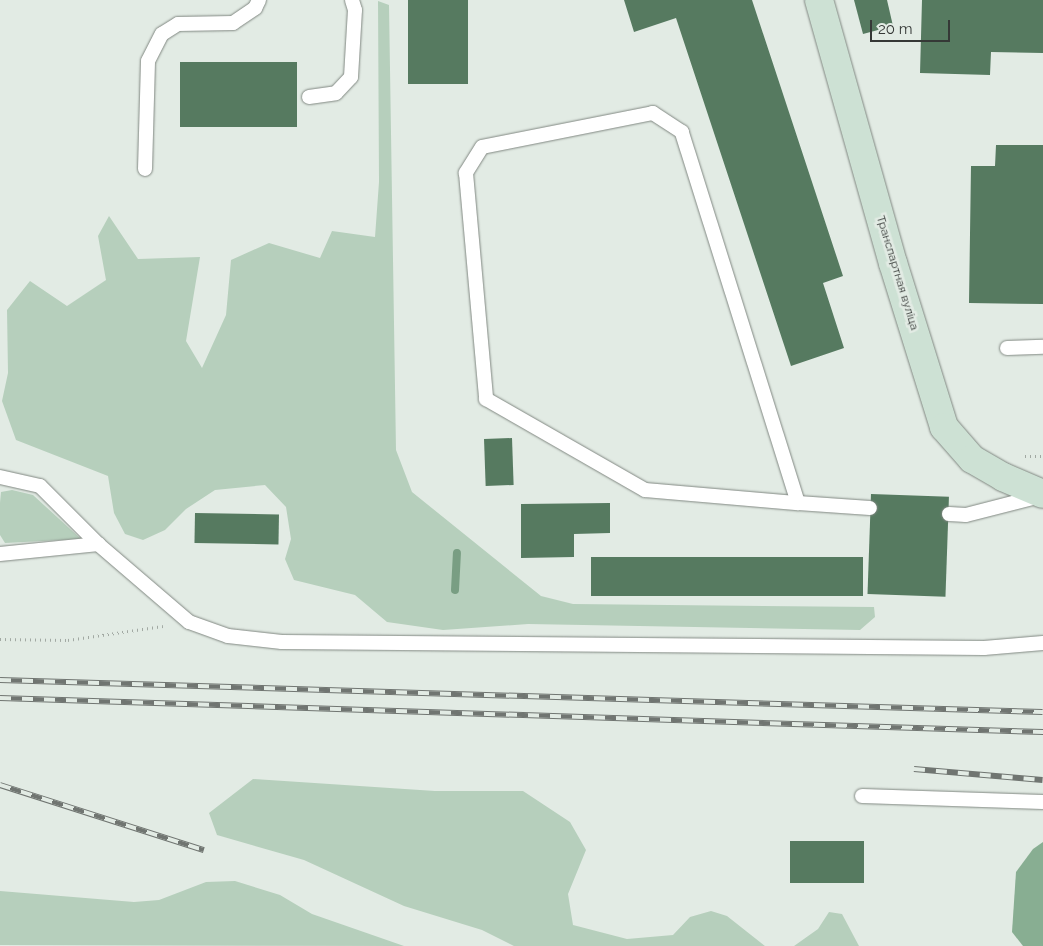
<!DOCTYPE html>
<html>
<head>
<meta charset="utf-8">
<style>
  body { margin:0 }
  #map { position:relative; width:1043px; height:946px; overflow:hidden; background:#e2ebe4; font-family:Raleway,sans-serif }
  div>[style] { position:absolute }
  .green>* { inset:0; background:#b6cfbc }
  .forest>* { inset:0; background:#88ae92 }
  .stream>* { height:8px; margin:-4px; padding:0 4px; transform-origin:4px; border-radius:4px; background:#799e83 }
  .building>* { inset:0; background:#567a60; transform-origin:0 0 }
  .path>* { height:3px; margin-top:-1.5px; transform-origin:0; background:repeating-linear-gradient(90deg,#a2a9a3 0 1px,transparent 0 5px) }
  .roads { filter:drop-shadow(0 0 1px #818882) drop-shadow(0 0 1px #818882) }
  .service>* { height:14px; margin:-7px; padding:0 7px; transform-origin:7px; border-radius:7px; background:#fff }
  .secondary>* { height:28px; margin:-14px; padding:0 14px; transform-origin:14px; border-radius:14px; background:#cde1d4 }
  .rail>* { height:5.5px; margin-top:-2.75px; transform-origin:0; background:repeating-linear-gradient(90deg,#e2ebe4 0 11px,#707571 0 22px); box-sizing:border-box; border-block:1px solid #707571 }
  span { translate:-50% -50%; white-space:nowrap; text-align:center; line-height:1.15; -webkit-text-stroke:5px #e2ebe4; paint-order:stroke }
  .street-label { font-size:12px; color:#353836 }
  .scale { position:absolute; left:870px; top:20px; width:80px; height:22px; box-sizing:border-box; border:2px solid #353836; border-top:0; padding-left:6px; font-size:15px; line-height:18px; white-space:nowrap; color:#353836; -webkit-text-stroke:4px #e2ebe4; paint-order:stroke }
</style>
</head>
<body>
<div id="map">
  <div class="green">
    <i style="clip-path:polygon(378px 1px,389px 5px,396px 450px,412px 492px,541px 596px,573px 604px,874px 607px,875px 617px,860px 630px,528px 624px,443px 630px,387px 622px,355px 595px,294px 580px,285px 559px,291px 539px,286px 507px,265px 485px,215px 490px,186px 509px,165px 530px,143px 540px,125px 534px,114px 513px,108px 476px,16px 440px,2px 401px,8px 373px,7px 310px,30px 281px,67px 306px,106px 280px,98px 236px,109px 216px,138px 259px,200px 257px,186px 341px,202px 368px,226px 315px,231px 260px,269px 243px,320px 258px,332px 231px,375px 237px,379px 182px)"></i>
    <i style="clip-path:polygon(12px 490px,33px 495px,81px 539px,5px 543px,0 535px,0 503px,1px 492px)"></i>
    <i style="clip-path:polygon(253px 779px,435px 791px,523px 791px,570px 822px,586px 850px,568px 894px,573px 925px,627px 939px,673px 935px,690px 917px,711px 911px,727px 916px,765px 946px,514px 946px,482px 930px,404px 906px,304px 860px,217px 835px,209px 813px)"></i>
    <i style="clip-path:polygon(235px 881px,280px 895px,312px 914px,404px 946px,0 945px,0 891px,134px 902px,159px 900px,206px 882px)"></i>
    <i style="clip-path:polygon(829px 912px,842px 914px,859px 946px,794px 946px,818px 929px)"></i>
  </div>
  <div class="forest">
    <i style="clip-path:polygon(1043px 842px,1043px 946px,1023px 946px,1012px 932px,1016px 872px,1033px 849px)"></i>
  </div>
  <div class="stream">
    <i style="left:455px;top:590px;width:37px;rotate:-87deg"></i>
  </div>
  <div class="building">
    <i style="left:408px;top:0;width:60px;height:84px"></i>
    <i style="clip-path:polygon(624px 0,752px 0,843px 276px,823px 283px,844px 348px,791px 366px,676px 18px,634px 32px)"></i>
    <i style="clip-path:polygon(854px 0,887px 0,893px 26px,863px 34px)"></i>
    <i style="clip-path:polygon(922px 0,1043px 0,1043px 53px,991px 52px,990px 75px,920px 73px)"></i>
    <i style="left:297px;top:62px;width:65px;height:117px;rotate:90deg"></i>
    <i style="clip-path:polygon(996px 145px,1043px 145px,1043px 304px,969px 303px,971px 166px,995px 166px)"></i>
    <i style="left:512px;top:438px;width:47px;height:28px;rotate:88deg"></i>
    <i style="left:871px;top:494px;width:78px;height:100px;rotate:2deg"></i>
    <i style="clip-path:polygon(610px 503px,610px 533px,574px 534px,574px 557px,521px 558px,521px 504px)"></i>
    <i style="left:195px;top:513px;width:84px;height:30px;rotate:1deg"></i>
    <i style="left:591px;top:557px;width:272px;height:39px"></i>
    <i style="left:790px;top:841px;width:74px;height:42px"></i>
  </div>
  <div class="path">
    <i style="left:1025px;top:456px;width:18px"></i>
    <i style="left:0;top:639px;width:68px;rotate:0.8deg"></i>
    <i style="left:68px;top:640px;width:96px;rotate:-8.4deg"></i>
  </div>
  <div class="roads">
    <div class="service">
      <i style="left:309px;top:97px;width:27px;rotate:-8deg"></i>
      <i style="left:336px;top:93px;width:22px;rotate:-47deg"></i>
      <i style="left:351px;top:77px;width:67px;rotate:-86.6deg"></i>
      <i style="left:355px;top:10px;width:10px;rotate:-107deg"></i>
      <i style="left:145px;top:169px;width:108px;rotate:-88.4deg"></i>
      <i style="left:148px;top:61px;width:30px;rotate:-63deg"></i>
      <i style="left:162px;top:34px;width:19px;rotate:-32deg"></i>
      <i style="left:178px;top:24px;width:55px;rotate:-1deg"></i>
      <i style="left:233px;top:23px;width:27px;rotate:-34deg"></i>
      <i style="left:255px;top:8px;width:9px;rotate:-63deg"></i>
      <i style="left:1007px;top:348px;width:36px;rotate:-2deg"></i>
      <i style="left:0;top:477px;width:41px;rotate:12.7deg"></i>
      <i style="left:40px;top:486px;width:82px;rotate:45deg"></i>
      <i style="left:98px;top:544px;width:120px;rotate:40.6deg"></i>
      <i style="left:189px;top:622px;width:41px;rotate:19.7deg"></i>
      <i style="left:228px;top:636px;width:54px;rotate:6.3deg"></i>
      <i style="left:282px;top:642px;width:702px;rotate:0.49deg"></i>
      <i style="left:984px;top:648px;width:59px;rotate:-4.8deg"></i>
      <i style="left:798px;top:503px;width:389px;rotate:-107.4deg"></i>
      <i style="left:682px;top:132px;width:35px;rotate:-147deg"></i>
      <i style="left:653px;top:113px;width:174px;rotate:168.8deg"></i>
      <i style="left:482px;top:147px;width:31px;rotate:122deg"></i>
      <i style="left:466px;top:173px;width:227px;rotate:84.9deg"></i>
      <i style="left:486px;top:399px;width:183px;rotate:29.8deg"></i>
      <i style="left:645px;top:490px;width:154px;rotate:4.9deg"></i>
      <i style="left:798px;top:503px;width:72px;rotate:4deg"></i>
      <i style="left:949px;top:514px;width:17px;rotate:3deg"></i>
      <i style="left:966px;top:515px;width:76px;rotate:-14.4deg"></i>
      <i style="left:0;top:554px;width:99px;rotate:-5.8deg"></i>
      <i style="left:862px;top:796px;width:181px;rotate:1.9deg"></i>
    </div>
    <div class="secondary">
      <i style="left:819px;top:0;width:273px;rotate:74.3deg"></i>
      <i style="left:893px;top:263px;width:172px;rotate:72.7deg"></i>
      <i style="left:944px;top:427px;width:43px;rotate:48.8deg"></i>
      <i style="left:972px;top:459px;width:36px;rotate:30deg"></i>
      <i style="left:1003px;top:477px;width:43px;rotate:23deg"></i>
    </div>
  </div>
  <div class="rail">
    <i style="left:0;top:680px;width:1043px;rotate:1.76deg"></i>
    <i style="left:0;top:698px;width:1044px;rotate:1.87deg"></i>
    <i style="left:914px;top:769px;width:129px;rotate:4.9deg"></i>
    <i style="left:0;top:785px;width:214px;rotate:17.7deg"></i>
  </div>
  <div class="street-label">
    <span style="left:897px;top:273px;rotate:73deg">Транспартная вуліца</span>
  </div>
  <div class="scale">20 m</div>
</div>
</body>
</html>
